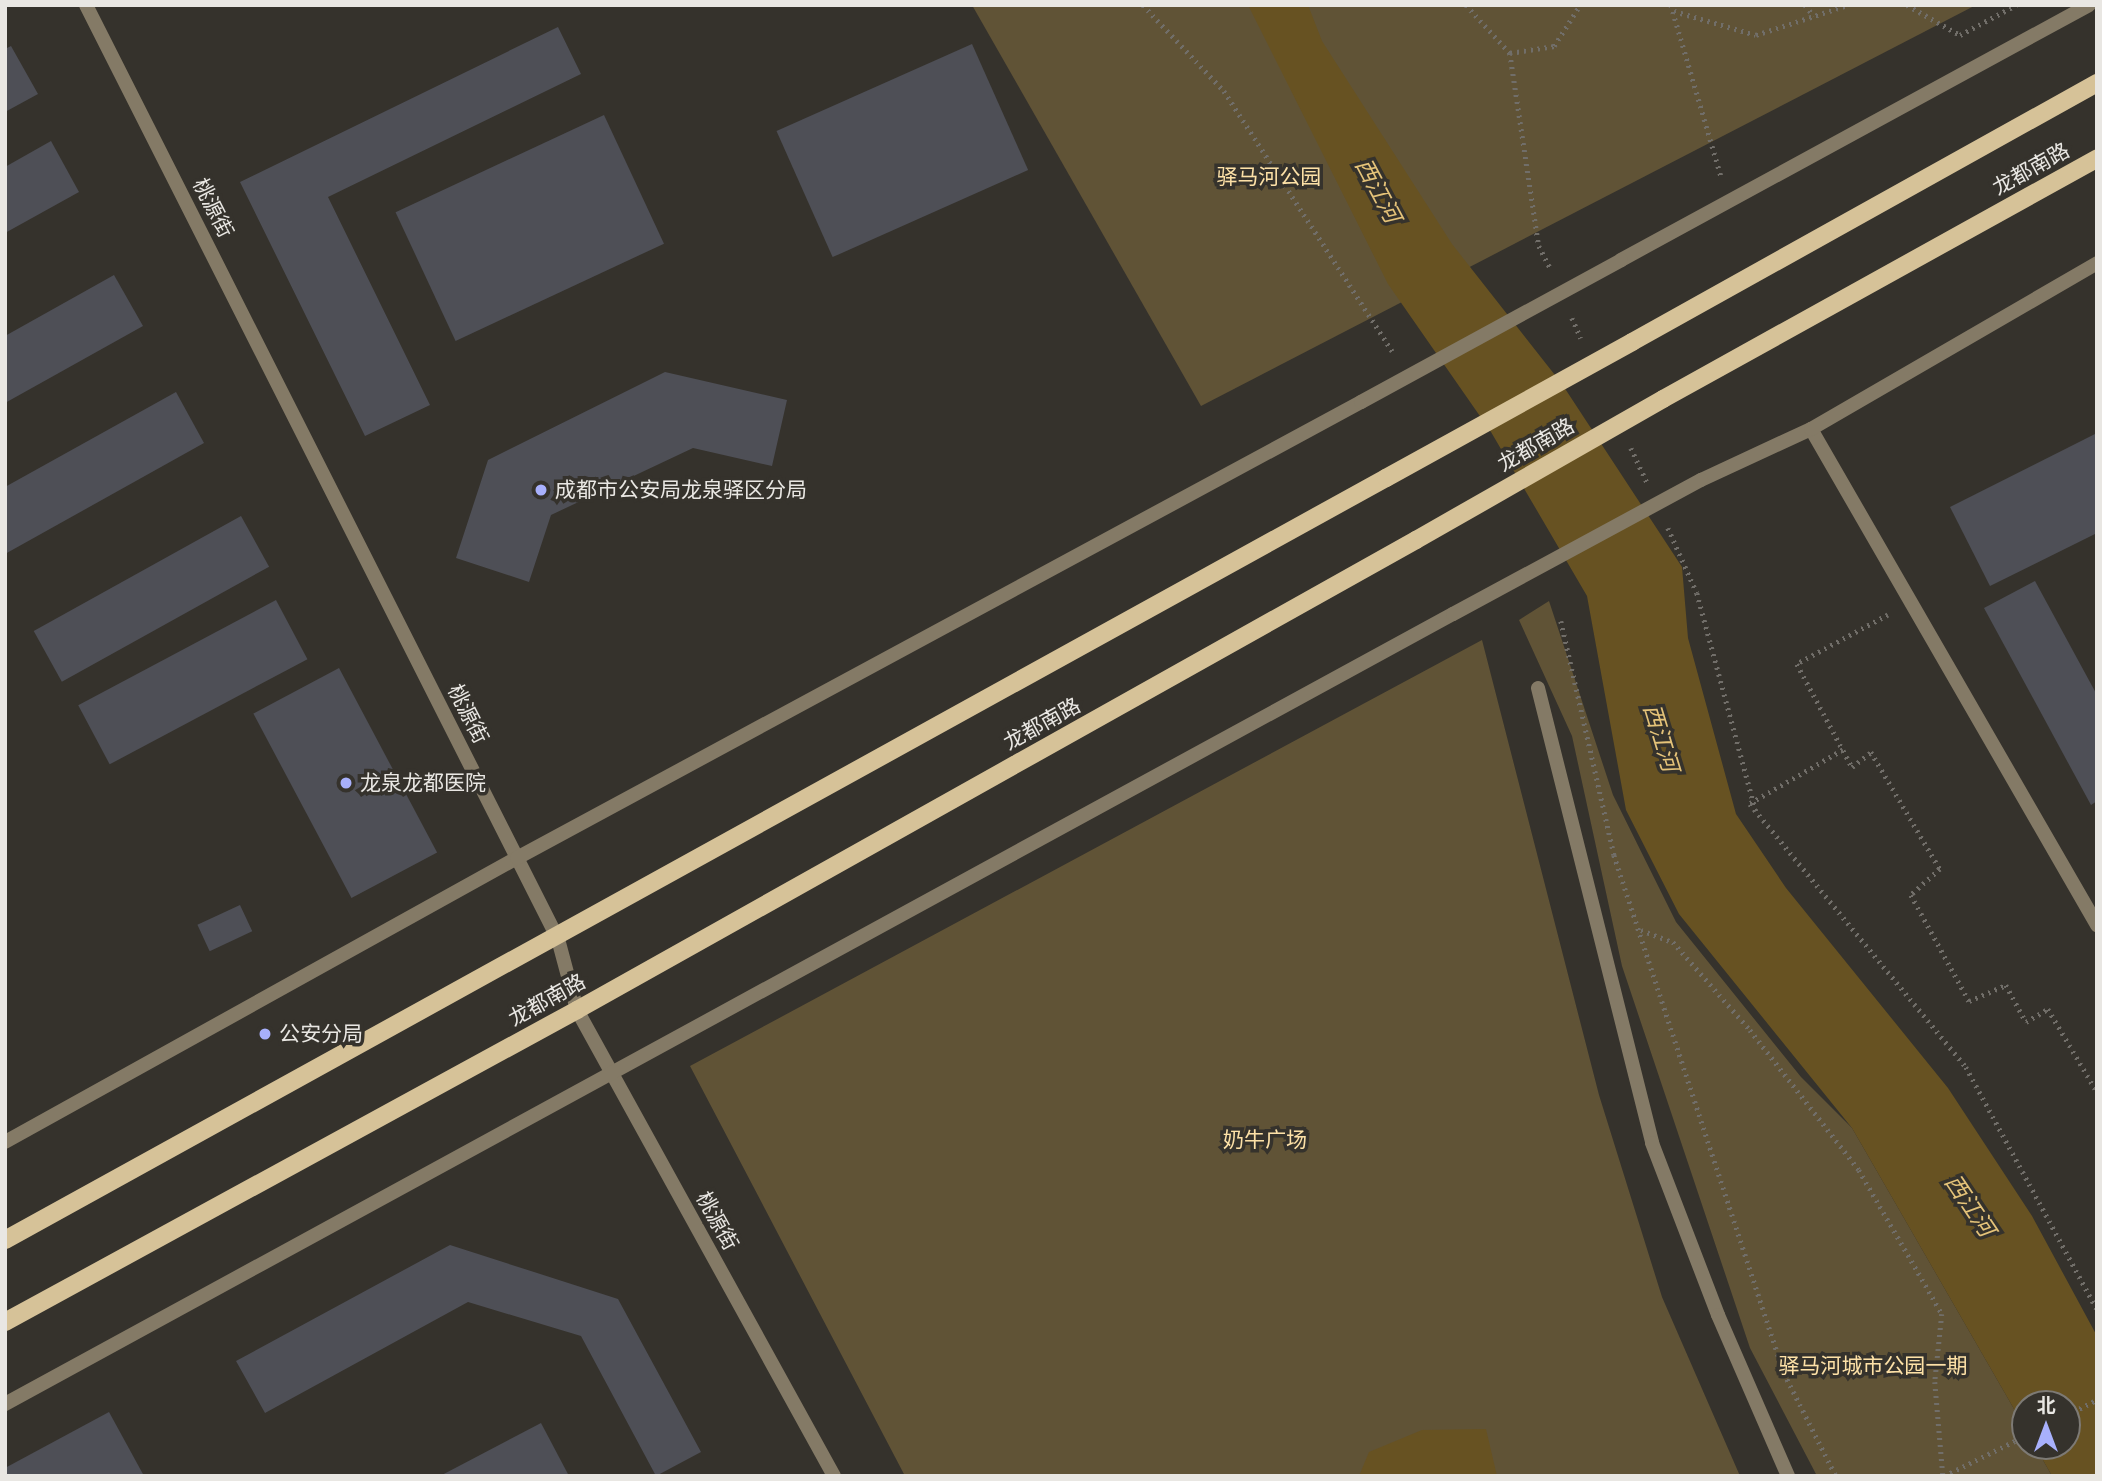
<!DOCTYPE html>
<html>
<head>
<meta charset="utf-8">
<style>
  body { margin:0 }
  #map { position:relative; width:2102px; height:1481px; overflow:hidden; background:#35322c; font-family:"Nunito Sans","Noto Sans SC",sans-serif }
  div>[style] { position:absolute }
  .green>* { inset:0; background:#605336 }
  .water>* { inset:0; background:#675222 }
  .building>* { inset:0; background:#4e4f56; transform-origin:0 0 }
  .path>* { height:4.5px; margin-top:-2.25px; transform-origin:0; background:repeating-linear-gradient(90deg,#716e69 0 2px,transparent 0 7px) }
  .minor>* { height:14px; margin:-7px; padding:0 7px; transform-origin:7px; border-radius:7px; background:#847a66 }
  .tertiary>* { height:14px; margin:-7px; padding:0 7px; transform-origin:7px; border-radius:7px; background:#847a66 }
  .primary>* { height:18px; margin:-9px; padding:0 9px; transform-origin:9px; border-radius:9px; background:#d6c298 }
  .tertiary-bridge>* { height:14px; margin:-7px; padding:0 7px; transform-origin:7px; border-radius:7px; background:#847a66 }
  .primary-bridge>* { height:18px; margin:-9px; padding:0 9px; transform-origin:9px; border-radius:9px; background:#d6c298 }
  .dots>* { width:19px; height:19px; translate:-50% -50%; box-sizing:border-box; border:4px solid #35322c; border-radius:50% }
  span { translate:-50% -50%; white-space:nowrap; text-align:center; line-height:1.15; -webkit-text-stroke:7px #35322c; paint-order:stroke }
  .street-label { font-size:21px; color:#e9e7e3 }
  .park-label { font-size:21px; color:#fde1a7 }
  .poi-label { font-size:21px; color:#e9e7e3 }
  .left { translate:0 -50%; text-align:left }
  .water-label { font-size:23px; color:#e5c379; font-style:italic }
  .frame { position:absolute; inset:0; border:7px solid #e9e7e3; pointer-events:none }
  .north { position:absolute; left:2011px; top:1390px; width:70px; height:70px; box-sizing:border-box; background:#35322c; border:2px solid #7d7a75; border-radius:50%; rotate:0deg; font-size:19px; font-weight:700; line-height:28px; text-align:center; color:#e9e7e3 }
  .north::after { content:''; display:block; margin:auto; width:24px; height:32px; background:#a8b0fc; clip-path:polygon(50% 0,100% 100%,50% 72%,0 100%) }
</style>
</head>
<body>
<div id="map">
  <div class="green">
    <i style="clip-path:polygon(972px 5px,1976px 5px,1201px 406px)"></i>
    <i style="clip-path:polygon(1549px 601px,1613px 795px,1676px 922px,1801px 1077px,1852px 1128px,2025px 1428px,2025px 1446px,2035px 1446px,2052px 1476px,1817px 1476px,1750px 1348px,1622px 966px,1572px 736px,1519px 620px)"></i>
    <i style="clip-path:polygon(1482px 640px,1599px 1095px,1662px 1297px,1740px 1476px,905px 1476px,690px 1066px)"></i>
  </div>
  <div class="water">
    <i style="clip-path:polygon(1248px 5px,1308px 5px,1322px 41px,1452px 244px,1562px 384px,1682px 567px,1688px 638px,1736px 814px,1786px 888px,1948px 1088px,2032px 1216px,2097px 1336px,2097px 1476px,2052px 1476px,2035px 1446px,2067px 1446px,2067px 1404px,2025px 1404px,2025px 1428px,1852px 1128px,1679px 914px,1626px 810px,1587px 596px,1491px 432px,1388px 284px)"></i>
    <i style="clip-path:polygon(1486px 1429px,1497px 1476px,1359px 1476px,1369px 1452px,1422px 1430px)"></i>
  </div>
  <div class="building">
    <i style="clip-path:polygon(558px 27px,581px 74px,328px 197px,430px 405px,365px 436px,240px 182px)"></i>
    <i style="left:972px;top:44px;width:138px;height:214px;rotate:66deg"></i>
    <i style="clip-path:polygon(11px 46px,38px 94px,5px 112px,5px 49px)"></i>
    <i style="left:604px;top:115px;width:142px;height:230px;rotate:65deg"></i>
    <i style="clip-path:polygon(51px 141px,79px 192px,5px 233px,5px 167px)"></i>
    <i style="clip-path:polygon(114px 275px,143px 326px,5px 403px,5px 336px)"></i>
    <i style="clip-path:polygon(665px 372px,787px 400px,772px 466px,693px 448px,551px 515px,529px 582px,456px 558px,488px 460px)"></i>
    <i style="clip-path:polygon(176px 392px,204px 443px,5px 554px,5px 487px)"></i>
    <i style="clip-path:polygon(2097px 433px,2097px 533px,1990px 586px,1950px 507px)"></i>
    <i style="left:241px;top:516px;width:58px;height:237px;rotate:61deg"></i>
    <i style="clip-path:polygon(2035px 581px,2097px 695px,2097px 801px,2091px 805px,1984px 608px)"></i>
    <i style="left:276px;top:600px;width:67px;height:224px;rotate:62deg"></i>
    <i style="left:339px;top:668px;width:209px;height:97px;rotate:62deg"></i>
    <i style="left:240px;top:905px;width:29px;height:47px;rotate:65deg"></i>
    <i style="clip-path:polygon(450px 1245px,618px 1299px,701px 1452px,656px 1476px,581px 1336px,468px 1302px,265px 1413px,236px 1361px)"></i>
    <i style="clip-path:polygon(109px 1412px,144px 1476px,5px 1476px,5px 1468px)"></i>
    <i style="clip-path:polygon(541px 1423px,569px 1476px,440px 1476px)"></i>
  </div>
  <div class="path">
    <i style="left:1143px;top:5px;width:118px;rotate:46.7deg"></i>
    <i style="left:1224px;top:91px;width:310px;rotate:57.1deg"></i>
    <i style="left:1466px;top:5px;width:65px;rotate:47.5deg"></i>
    <i style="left:1510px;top:53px;width:195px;rotate:81.5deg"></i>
    <i style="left:1539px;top:246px;width:25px;rotate:63deg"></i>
    <i style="left:1671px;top:5px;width:178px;rotate:73.7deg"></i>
    <i style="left:1805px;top:5px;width:14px;rotate:51deg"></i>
    <i style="left:1907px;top:5px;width:61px;rotate:29.5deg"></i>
    <i style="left:1960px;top:35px;width:64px;rotate:-28.2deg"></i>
    <i style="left:1674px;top:11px;width:85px;rotate:16.3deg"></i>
    <i style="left:1756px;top:35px;width:96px;rotate:-18.2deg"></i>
    <i style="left:1510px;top:53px;width:45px;rotate:-9deg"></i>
    <i style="left:1554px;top:46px;width:49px;rotate:-57.6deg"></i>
    <i style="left:1572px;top:318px;width:22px;rotate:66deg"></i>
    <i style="left:1631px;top:448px;width:38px;rotate:65deg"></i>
    <i style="left:1668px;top:528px;width:71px;rotate:66deg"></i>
    <i style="left:1697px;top:593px;width:226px;rotate:74.9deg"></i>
    <i style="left:1888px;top:615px;width:103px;rotate:151.7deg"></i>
    <i style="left:1797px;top:664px;width:117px;rotate:61.9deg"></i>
    <i style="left:1852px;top:767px;width:24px;rotate:-38deg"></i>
    <i style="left:1871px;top:752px;width:136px;rotate:59.5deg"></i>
    <i style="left:1940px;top:869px;width:39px;rotate:138deg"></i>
    <i style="left:1911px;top:895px;width:121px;rotate:61.3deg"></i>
    <i style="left:1969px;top:1001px;width:40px;rotate:-23.4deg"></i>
    <i style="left:2006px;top:985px;width:42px;rotate:61.6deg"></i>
    <i style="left:2026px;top:1022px;width:26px;rotate:-31deg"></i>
    <i style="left:2048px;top:1009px;width:96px;rotate:59.4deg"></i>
    <i style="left:1561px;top:621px;width:240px;rotate:77.2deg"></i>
    <i style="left:1614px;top:855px;width:545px;rotate:71.83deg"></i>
    <i style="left:1784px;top:1373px;width:115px;rotate:63.2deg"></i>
    <i style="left:1843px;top:750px;width:108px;rotate:149.9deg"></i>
    <i style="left:1750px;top:804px;width:340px;rotate:50.6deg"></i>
    <i style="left:1966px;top:1067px;width:275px;rotate:61.6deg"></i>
    <i style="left:1641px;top:930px;width:34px;rotate:21deg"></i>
    <i style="left:1673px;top:942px;width:117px;rotate:48.8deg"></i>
    <i style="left:1750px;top:1030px;width:177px;rotate:52.1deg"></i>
    <i style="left:1859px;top:1170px;width:166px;rotate:60deg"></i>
    <i style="left:1942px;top:1314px;width:68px;rotate:95.9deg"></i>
    <i style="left:1935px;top:1382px;width:94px;rotate:85.1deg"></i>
    <i style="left:2067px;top:1415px;width:34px;rotate:-27deg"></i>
    <i style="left:1944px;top:1476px;width:90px;rotate:-26.3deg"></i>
  </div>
  <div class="minor">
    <i style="left:1811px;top:429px;width:573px;rotate:60.03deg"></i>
    <i style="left:1538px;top:688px;width:469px;rotate:75.9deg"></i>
    <i style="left:1652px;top:1143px;width:184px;rotate:69deg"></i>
    <i style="left:1718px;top:1315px;width:176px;rotate:66.5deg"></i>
  </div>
  <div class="tertiary">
    <i style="left:86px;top:5px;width:1046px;rotate:63.19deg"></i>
    <i style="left:558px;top:939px;width:73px;rotate:75deg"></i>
    <i style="left:577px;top:1010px;width:532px;rotate:61.12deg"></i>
    <i style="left:1621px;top:260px;width:533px;rotate:-28.58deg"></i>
    <i style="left:1701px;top:480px;width:121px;rotate:-24.9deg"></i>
    <i style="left:1811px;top:429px;width:331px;rotate:-30.1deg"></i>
    <i style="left:5px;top:1142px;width:585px;rotate:-29.02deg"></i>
    <i style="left:517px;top:858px;width:959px;rotate:-28.38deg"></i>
    <i style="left:5px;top:1404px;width:1649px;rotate:-28.62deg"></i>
  </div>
  <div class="primary">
    <i style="left:1632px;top:342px;width:532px;rotate:-29.12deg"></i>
    <i style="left:1663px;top:399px;width:496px;rotate:-29deg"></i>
    <i style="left:5px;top:1240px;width:1577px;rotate:-28.89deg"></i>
    <i style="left:5px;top:1322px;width:652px;rotate:-28.61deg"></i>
    <i style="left:577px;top:1010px;width:962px;rotate:-29.26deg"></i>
  </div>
  <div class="tertiary-bridge">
    <i style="left:1361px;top:402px;width:296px;rotate:-28.6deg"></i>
    <i style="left:1453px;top:614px;width:282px;rotate:-28.4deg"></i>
  </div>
  <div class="primary-bridge">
    <i style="left:1386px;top:478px;width:281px;rotate:-28.9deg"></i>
    <i style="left:1416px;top:540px;width:284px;rotate:-29.7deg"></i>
  </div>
  <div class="dots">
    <i style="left:541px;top:490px;background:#a8b0fc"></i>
    <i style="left:346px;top:783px;background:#a8b0fc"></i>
    <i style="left:265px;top:1034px;background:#a8b0fc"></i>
  </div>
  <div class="street-label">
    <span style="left:2031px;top:169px;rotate:-29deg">龙都南路</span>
    <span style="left:213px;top:208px;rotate:63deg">桃源街</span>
    <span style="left:1536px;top:445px;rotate:-30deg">龙都南路</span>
    <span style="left:468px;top:714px;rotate:63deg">桃源街</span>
    <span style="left:1042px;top:724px;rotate:-29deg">龙都南路</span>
    <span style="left:547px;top:1000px;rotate:-29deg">龙都南路</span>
    <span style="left:717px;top:1221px;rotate:61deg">桃源街</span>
  </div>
  <div class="park-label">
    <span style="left:1269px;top:177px">驿马河公园</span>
    <span style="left:1265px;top:1140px">奶牛广场</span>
    <span style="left:1873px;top:1366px">驿马河城市公园一期</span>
  </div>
  <div class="poi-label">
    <span class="left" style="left:555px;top:490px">成都市公安局龙泉驿区分局</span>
    <span class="left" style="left:360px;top:783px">龙泉龙都医院</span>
    <span class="left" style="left:279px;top:1034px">公安分局</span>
  </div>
  <div class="water-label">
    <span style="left:1377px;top:191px;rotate:62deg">西江河</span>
    <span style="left:1660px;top:738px;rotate:73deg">西江河</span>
    <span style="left:1969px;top:1206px;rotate:56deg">西江河</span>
  </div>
  <div class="frame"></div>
  <div class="north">北</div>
</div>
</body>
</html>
